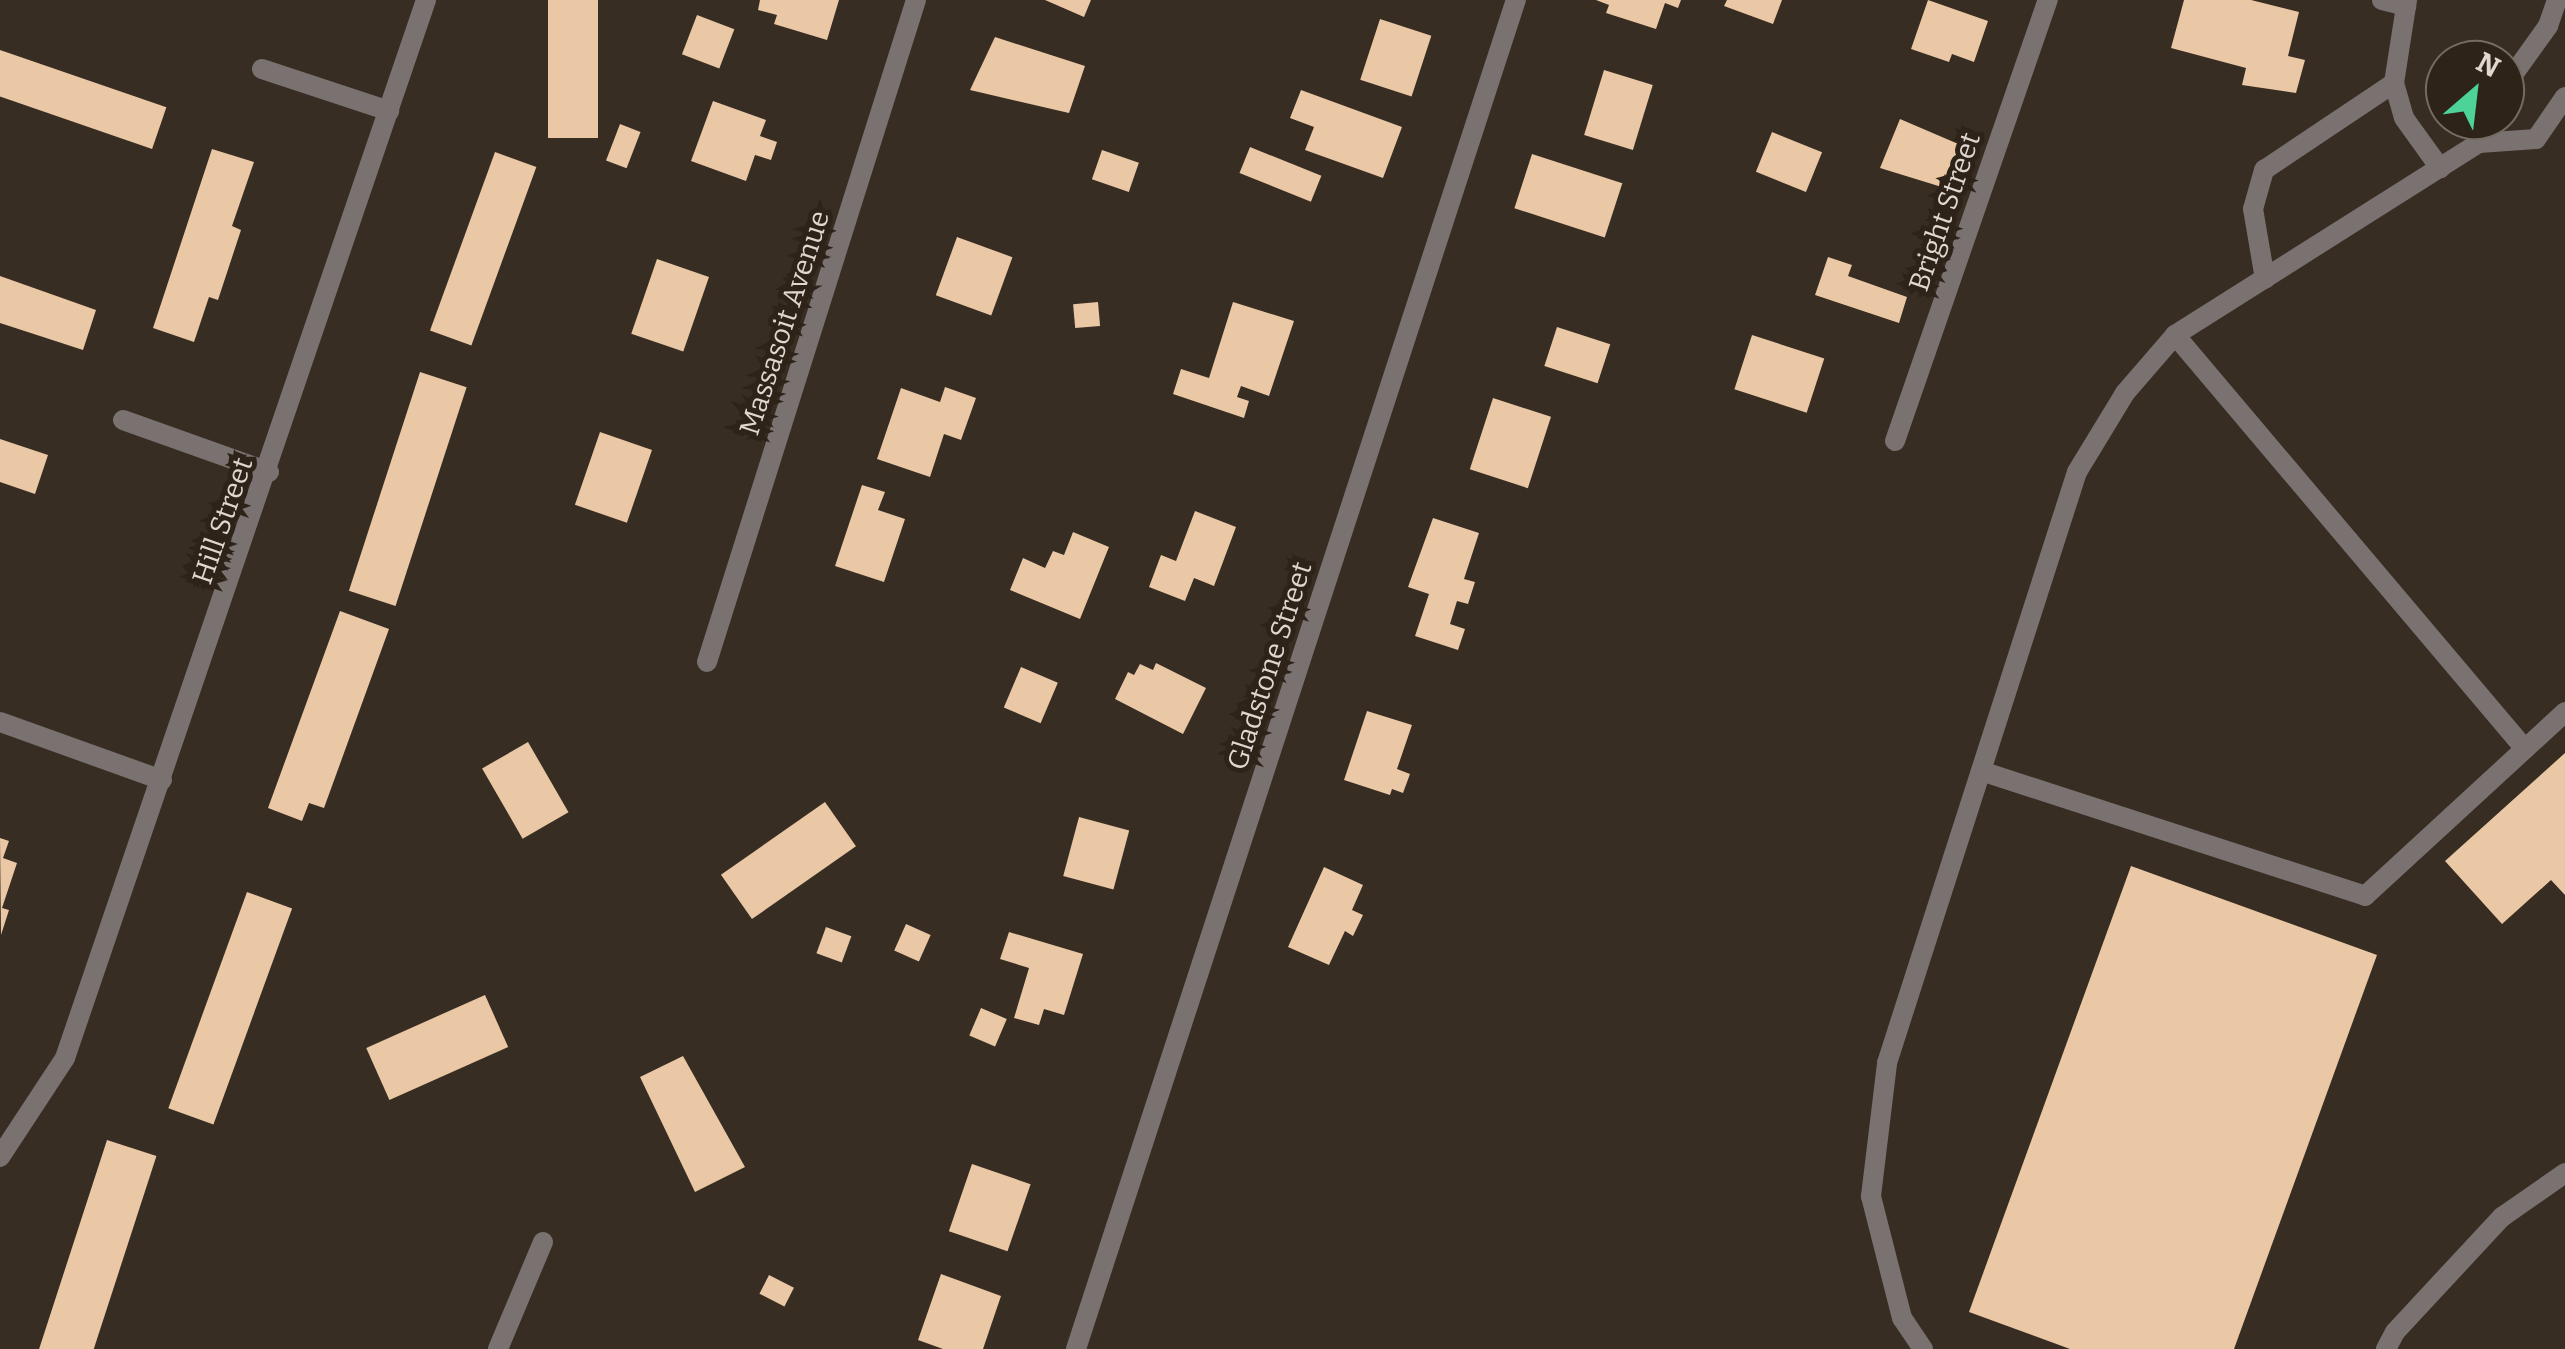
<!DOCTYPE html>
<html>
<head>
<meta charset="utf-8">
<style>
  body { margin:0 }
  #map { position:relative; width:2565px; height:1349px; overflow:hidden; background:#372d22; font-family:Bitter,serif }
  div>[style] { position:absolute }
  .building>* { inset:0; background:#eac7a5; transform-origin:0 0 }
  .service>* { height:20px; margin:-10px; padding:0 10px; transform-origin:10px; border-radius:10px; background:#7a7171 }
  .minor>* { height:20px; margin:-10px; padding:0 10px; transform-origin:10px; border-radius:10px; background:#7a7171 }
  span { translate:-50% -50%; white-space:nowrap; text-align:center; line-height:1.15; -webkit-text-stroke:10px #2d2318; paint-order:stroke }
  .street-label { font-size:28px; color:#dfd8d1 }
  .north { position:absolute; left:2425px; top:40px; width:100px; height:100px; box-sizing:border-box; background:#2d2318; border:2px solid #746b62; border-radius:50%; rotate:28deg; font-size:28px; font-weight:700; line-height:40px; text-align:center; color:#dfd8d1 }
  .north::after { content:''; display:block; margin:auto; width:35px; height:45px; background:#4dd39a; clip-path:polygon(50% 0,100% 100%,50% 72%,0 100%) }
</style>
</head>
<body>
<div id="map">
  <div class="building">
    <i style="left:548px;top:0;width:50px;height:138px"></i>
    <i style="clip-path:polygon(760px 0,839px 0,827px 40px,774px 24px,777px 15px,758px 10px)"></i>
    <i style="clip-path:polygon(1045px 0,1091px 0,1084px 17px)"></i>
    <i style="clip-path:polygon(1596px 0,1681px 0,1678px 8px,1665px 3px,1656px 29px,1606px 13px,1609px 5px)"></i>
    <i style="clip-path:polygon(1727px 0,1782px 0,1773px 24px,1724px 6px)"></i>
    <i style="clip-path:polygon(1928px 0,1988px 21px,1974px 62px,1952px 54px,1949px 62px,1911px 49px)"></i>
    <i style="clip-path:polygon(2184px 0,2251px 0,2299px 12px,2288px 56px,2305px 60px,2296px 93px,2242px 85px,2246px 68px,2171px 48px)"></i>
    <i style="left:697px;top:15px;width:40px;height:42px;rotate:21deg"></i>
    <i style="left:1380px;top:19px;width:54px;height:64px;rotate:18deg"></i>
    <i style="clip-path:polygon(995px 37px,1085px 66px,1069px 113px,970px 90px)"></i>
    <i style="left:0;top:50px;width:176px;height:44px;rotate:19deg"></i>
    <i style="left:1604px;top:70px;width:51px;height:68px;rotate:17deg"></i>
    <i style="clip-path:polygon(1301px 90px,1402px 127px,1383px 178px,1305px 150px,1314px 127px,1290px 118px)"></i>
    <i style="clip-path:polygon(713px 101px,766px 120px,760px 136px,777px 142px,771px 160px,755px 155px,746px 181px,691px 161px)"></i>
    <i style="clip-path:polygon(1900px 119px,1963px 146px,1945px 188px,1880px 168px)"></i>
    <i style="left:620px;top:124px;width:22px;height:39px;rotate:21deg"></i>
    <i style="left:1772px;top:132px;width:54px;height:43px;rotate:22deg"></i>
    <i style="left:1250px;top:147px;width:77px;height:28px;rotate:22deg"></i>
    <i style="clip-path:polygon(212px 149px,254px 162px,232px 226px,241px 230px,218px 300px,209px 297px,194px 342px,153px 328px)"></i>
    <i style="left:1102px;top:150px;width:39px;height:31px;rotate:19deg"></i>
    <i style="left:495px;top:152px;width:44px;height:190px;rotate:20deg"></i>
    <i style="left:1532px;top:154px;width:95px;height:57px;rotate:18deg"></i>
    <i style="left:957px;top:237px;width:59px;height:62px;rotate:20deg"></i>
    <i style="clip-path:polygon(1828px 257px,1852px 265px,1848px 276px,1907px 297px,1899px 323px,1815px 295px)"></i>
    <i style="left:657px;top:259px;width:55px;height:79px;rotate:19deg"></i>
    <i style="clip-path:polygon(0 276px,96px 310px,83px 350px,0 323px)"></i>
    <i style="left:1098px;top:302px;width:24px;height:25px;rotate:85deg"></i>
    <i style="clip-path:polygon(1233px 302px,1294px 321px,1269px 396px,1241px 386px,1237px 397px,1249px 401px,1244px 418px,1173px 394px,1181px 369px,1209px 378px)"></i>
    <i style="left:1557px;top:327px;width:56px;height:41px;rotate:18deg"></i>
    <i style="left:1752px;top:335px;width:76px;height:57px;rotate:18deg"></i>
    <i style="left:420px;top:372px;width:49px;height:230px;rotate:18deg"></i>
    <i style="clip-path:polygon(945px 387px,976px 398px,961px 440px,944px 434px,930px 477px,877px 459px,901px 388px,940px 402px)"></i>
    <i style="left:1493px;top:398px;width:61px;height:75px;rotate:18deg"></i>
    <i style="left:600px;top:432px;width:55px;height:77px;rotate:19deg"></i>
    <i style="clip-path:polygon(0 439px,48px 455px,35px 494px,0 482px)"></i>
    <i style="clip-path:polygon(862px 485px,885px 492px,878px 510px,905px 519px,884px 582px,835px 566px)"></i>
    <i style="clip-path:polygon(1195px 511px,1236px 527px,1214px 586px,1194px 578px,1185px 601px,1149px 587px,1161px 555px,1176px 561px)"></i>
    <i style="clip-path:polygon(1433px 518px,1479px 533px,1464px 579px,1475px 582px,1468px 604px,1457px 601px,1450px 624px,1465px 629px,1458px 650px,1415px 636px,1429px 594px,1408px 587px)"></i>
    <i style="clip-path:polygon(1073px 532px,1109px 547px,1080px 619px,1010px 590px,1023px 558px,1045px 568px,1053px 551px,1064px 555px)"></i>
    <i style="clip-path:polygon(340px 611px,389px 629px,324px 808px,309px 803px,302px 821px,268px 808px)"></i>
    <i style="clip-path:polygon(1156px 663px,1206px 688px,1183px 734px,1115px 699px,1128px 672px,1134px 675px,1140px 664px,1153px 670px)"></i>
    <i style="left:1021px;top:667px;width:40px;height:44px;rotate:23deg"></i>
    <i style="clip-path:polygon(1367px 711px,1412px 725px,1397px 769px,1410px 774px,1403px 793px,1392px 789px,1390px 795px,1344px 780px)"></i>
    <i style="left:528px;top:742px;width:81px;height:53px;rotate:60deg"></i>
    <i style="clip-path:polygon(2565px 753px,2565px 895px,2551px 880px,2502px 924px,2445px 861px)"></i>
    <i style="left:825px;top:802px;width:54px;height:127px;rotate:55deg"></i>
    <i style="left:1079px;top:817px;width:52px;height:61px;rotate:15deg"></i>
    <i style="clip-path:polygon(0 838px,9px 841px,3px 858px,17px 863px,2px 908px,9px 910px,1px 935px)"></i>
    <i style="clip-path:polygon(2131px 866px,2377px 955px,2234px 1349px,2070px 1349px,1969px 1312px)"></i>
    <i style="clip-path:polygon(1324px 867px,1363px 885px,1352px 910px,1363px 915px,1353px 936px,1345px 931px,1329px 965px,1288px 947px)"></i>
    <i style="left:247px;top:892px;width:48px;height:230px;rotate:20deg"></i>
    <i style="left:906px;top:924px;width:27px;height:29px;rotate:24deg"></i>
    <i style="left:826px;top:927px;width:27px;height:28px;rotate:20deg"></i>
    <i style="clip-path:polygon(1009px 932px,1083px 954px,1064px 1015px,1044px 1009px,1039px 1025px,1014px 1018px,1029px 968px,1000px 959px)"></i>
    <i style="left:485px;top:995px;width:57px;height:130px;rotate:66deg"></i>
    <i style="left:981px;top:1008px;width:28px;height:30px;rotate:23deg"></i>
    <i style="clip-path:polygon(683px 1056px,745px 1167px,695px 1192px,640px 1077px)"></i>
    <i style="left:107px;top:1140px;width:52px;height:220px;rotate:18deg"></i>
    <i style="left:972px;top:1164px;width:62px;height:71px;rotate:19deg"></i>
    <i style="clip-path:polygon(941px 1274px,1001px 1296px,983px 1349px,943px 1349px,918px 1340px)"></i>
    <i style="left:769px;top:1275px;width:28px;height:21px;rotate:27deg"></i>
  </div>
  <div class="service">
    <i style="left:2382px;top:0;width:25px;rotate:14deg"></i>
    <i style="left:2407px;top:0;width:84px;rotate:98.9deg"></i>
    <i style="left:2394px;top:83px;width:36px;rotate:74deg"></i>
    <i style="left:2404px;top:118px;width:62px;rotate:54.2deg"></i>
    <i style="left:262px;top:69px;width:134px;rotate:18.3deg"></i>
    <i style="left:2505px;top:86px;width:74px;rotate:-54.4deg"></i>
    <i style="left:2548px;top:26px;width:28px;rotate:-71deg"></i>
    <i style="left:2265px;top:279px;width:71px;rotate:-99.7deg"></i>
    <i style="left:2253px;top:209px;width:41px;rotate:-74.2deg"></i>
    <i style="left:2264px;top:170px;width:156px;rotate:-33.8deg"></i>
    <i style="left:2175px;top:335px;width:542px;rotate:49.79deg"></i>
    <i style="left:123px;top:420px;width:155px;rotate:19.6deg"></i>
    <i style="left:1981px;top:771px;width:404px;rotate:18deg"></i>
    <i style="left:2365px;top:896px;width:272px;rotate:-42.6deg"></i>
    <i style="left:0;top:1157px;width:118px;rotate:-56.7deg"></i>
    <i style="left:1923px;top:1349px;width:37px;rotate:-124deg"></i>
    <i style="left:1902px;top:1318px;width:126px;rotate:-104.3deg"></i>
    <i style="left:1871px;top:1196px;width:134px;rotate:-83.1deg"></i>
    <i style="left:1887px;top:1063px;width:621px;rotate:-72.18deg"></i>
    <i style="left:2077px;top:472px;width:92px;rotate:-58.7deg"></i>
    <i style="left:2125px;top:393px;width:77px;rotate:-49.2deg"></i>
    <i style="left:2175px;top:335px;width:360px;rotate:-32.3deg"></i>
    <i style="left:2479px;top:143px;width:57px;rotate:-4deg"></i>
    <i style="left:2536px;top:139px;width:51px;rotate:-55.4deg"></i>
    <i style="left:2386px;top:1349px;width:19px;rotate:-62deg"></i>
    <i style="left:2395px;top:1332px;width:157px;rotate:-47.1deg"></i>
    <i style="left:2502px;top:1217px;width:77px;rotate:-34.9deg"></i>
  </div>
  <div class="minor">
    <i style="left:1895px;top:441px;width:467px;rotate:-70.9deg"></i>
    <i style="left:707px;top:662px;width:694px;rotate:-72.48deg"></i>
    <i style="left:0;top:722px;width:172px;rotate:19.7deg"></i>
    <i style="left:65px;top:1058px;width:1118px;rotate:-71.16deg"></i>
    <i style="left:498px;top:1349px;width:116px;rotate:-67.2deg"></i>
    <i style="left:1076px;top:1349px;width:1419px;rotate:-71.94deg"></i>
  </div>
  <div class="street-label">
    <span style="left:1945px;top:212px;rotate:-71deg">Bright Street</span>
    <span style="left:785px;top:323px;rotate:-72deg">Massasoit Avenue</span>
    <span style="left:223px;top:521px;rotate:-71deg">Hill Street</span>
    <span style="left:1270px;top:666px;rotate:-72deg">Gladstone Street</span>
  </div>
  <div class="north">N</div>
</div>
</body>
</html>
